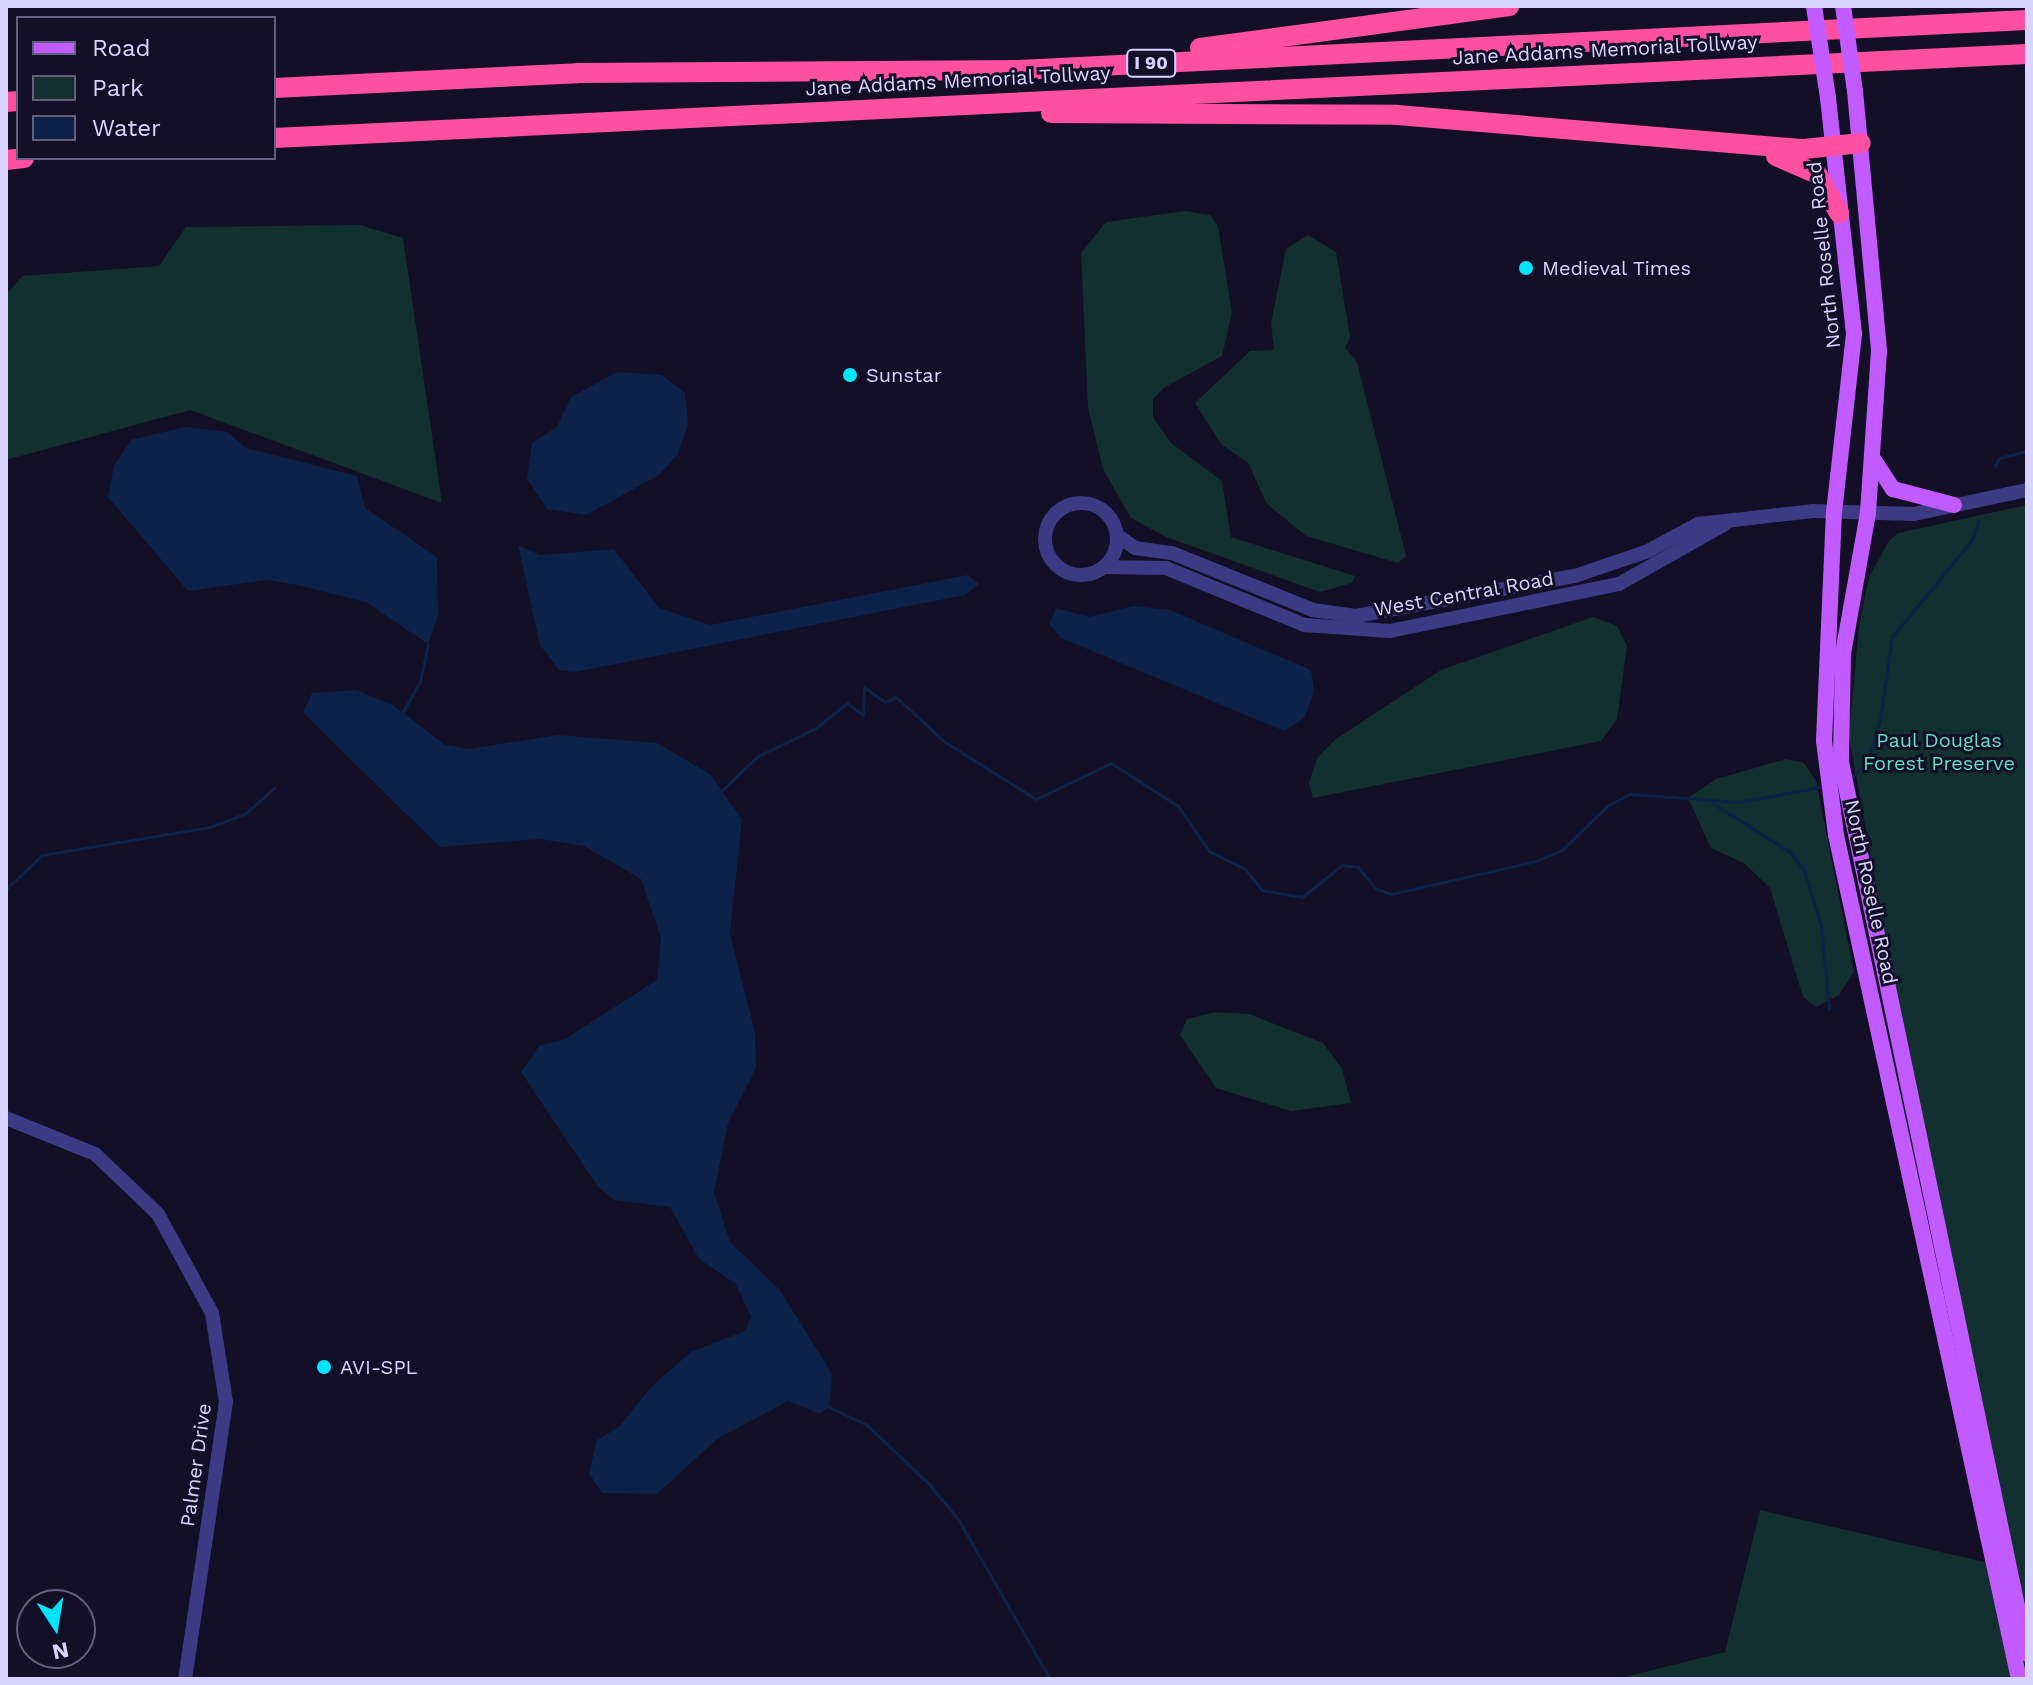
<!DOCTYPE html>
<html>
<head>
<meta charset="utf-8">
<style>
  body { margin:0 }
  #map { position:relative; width:2033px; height:1685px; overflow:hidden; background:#130f26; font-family:"Work Sans",sans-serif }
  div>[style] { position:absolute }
  .green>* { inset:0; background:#12302f }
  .water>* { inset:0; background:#0c2248 }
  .stream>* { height:3px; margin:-1.5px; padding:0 1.5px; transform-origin:1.5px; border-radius:1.5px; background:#0c2248 }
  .minor>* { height:14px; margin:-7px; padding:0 7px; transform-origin:7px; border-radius:7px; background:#3d3a85 }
  .minor>.ring { margin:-7px; padding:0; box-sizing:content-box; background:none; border:14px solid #3d3a85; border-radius:50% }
  .major>* { height:16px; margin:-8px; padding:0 8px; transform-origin:8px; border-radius:8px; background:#c25bff }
  .highway>* { height:20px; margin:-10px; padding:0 10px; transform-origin:10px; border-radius:10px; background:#ff4fa3 }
  .major-bridge>* { height:16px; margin:-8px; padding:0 8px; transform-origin:8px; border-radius:8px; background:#c25bff }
  .dots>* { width:22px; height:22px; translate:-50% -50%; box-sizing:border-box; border:4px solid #130f26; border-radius:50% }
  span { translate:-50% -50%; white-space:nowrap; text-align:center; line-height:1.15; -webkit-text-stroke:6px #130f26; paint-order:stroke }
  .shield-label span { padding:2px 6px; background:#130f26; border:2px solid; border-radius:6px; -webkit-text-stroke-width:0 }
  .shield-label { font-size:18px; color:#d9d4ff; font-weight:700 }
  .street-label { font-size:20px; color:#d9d4ff }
  .poi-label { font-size:20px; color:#d9d4ff }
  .left { translate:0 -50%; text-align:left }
  .park-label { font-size:20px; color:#5fe0c0 }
  .frame { position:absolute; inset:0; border:8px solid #d9d4ff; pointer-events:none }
  .legend { position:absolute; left:16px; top:16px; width:260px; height:144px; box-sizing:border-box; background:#130f26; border:2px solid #625e7d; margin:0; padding:10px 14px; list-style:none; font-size:24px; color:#d9d4ff }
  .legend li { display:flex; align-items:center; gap:16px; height:40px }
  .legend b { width:40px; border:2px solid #625e7d }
  .north { position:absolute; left:16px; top:1589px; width:80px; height:80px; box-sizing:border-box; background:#130f26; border:2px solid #625e7d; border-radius:50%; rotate:168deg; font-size:22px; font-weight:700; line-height:32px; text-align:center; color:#d9d4ff }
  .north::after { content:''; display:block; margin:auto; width:28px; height:36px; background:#00e5ff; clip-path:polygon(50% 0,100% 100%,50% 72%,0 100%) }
</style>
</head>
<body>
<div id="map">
  <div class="green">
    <i style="clip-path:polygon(1185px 211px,1210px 215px,1218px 226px,1232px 313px,1222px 356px,1165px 387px,1153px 399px,1153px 417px,1171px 443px,1222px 481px,1231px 537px,1355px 576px,1352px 583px,1320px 592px,1166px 537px,1131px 518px,1103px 469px,1088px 407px,1081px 253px,1106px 222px)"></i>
    <i style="clip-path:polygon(360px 225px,403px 238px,442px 503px,190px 410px,6px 460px,6px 295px,22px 276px,159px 266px,186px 227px)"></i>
    <i style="clip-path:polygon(1308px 235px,1336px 252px,1350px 337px,1345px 348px,1357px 362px,1406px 556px,1398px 563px,1306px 536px,1267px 504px,1248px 463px,1221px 444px,1195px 403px,1250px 351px,1274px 350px,1271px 323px,1286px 249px)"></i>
    <i style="clip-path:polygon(2027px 505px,2027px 1679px,2019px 1679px,1849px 736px,1859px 626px,1869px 577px,1889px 541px,1898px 533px)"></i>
    <i style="clip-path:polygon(1593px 617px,1617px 626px,1627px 646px,1617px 719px,1601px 741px,1313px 798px,1309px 783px,1317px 758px,1336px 739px,1441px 670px)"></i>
    <i style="clip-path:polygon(1786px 759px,1804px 763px,1816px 781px,1854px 972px,1839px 995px,1816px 1007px,1803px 997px,1770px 888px,1744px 863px,1711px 848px,1688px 798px,1716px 779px)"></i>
    <i style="clip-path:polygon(1215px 1012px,1249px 1014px,1323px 1043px,1342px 1069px,1351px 1103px,1291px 1111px,1216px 1088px,1180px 1035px,1187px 1019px)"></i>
    <i style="clip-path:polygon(1760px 1510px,1988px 1563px,2011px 1679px,1617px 1679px,1725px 1652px)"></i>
  </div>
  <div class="water">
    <i style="clip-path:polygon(617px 372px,662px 375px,685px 393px,688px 424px,678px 454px,659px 475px,586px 515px,547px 509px,527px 479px,532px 443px,557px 427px,571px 397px)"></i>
    <i style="clip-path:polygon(185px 427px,227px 432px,246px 448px,357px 476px,365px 508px,437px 557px,438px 616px,428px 644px,366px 602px,298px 585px,267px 580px,188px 591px,108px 497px,114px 466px,131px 440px)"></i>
    <i style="clip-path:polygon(518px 545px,540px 555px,614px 549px,659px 608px,710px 625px,968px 575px,979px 584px,965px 595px,575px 672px,559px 670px,540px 645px)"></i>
    <i style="clip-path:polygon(1134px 606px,1170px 610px,1311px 670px,1314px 692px,1304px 718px,1284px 731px,1061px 638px,1049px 624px,1056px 608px,1089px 617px)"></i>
    <i style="clip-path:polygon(356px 690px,393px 705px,445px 745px,469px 749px,558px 735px,657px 743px,710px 774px,742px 819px,730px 934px,755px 1032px,756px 1068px,728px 1123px,714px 1192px,730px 1242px,779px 1289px,832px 1374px,829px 1407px,820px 1414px,788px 1401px,717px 1439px,657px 1494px,602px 1493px,589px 1473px,597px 1440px,619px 1427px,650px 1388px,691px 1352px,745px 1331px,751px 1317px,736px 1284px,699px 1259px,670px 1207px,614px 1200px,598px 1187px,521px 1072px,539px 1046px,565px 1039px,657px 980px,661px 938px,641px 879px,584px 846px,540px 839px,440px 847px,303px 713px,312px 693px)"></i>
  </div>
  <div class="stream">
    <i style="left:1995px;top:466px;width:9px;rotate:-63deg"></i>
    <i style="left:1999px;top:458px;width:29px;rotate:-14deg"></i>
    <i style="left:402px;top:713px;width:36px;rotate:-60deg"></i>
    <i style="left:420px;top:682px;width:39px;rotate:-78deg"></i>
    <i style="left:1852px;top:777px;width:23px;rotate:-45deg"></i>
    <i style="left:1868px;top:761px;width:43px;rotate:-73.7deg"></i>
    <i style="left:1880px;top:720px;width:84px;rotate:-81.8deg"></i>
    <i style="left:1892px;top:637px;width:126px;rotate:-50.5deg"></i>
    <i style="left:1972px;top:540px;width:20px;rotate:-72deg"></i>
    <i style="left:719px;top:793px;width:54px;rotate:-43.5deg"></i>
    <i style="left:758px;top:756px;width:64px;rotate:-25.8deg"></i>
    <i style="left:816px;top:728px;width:40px;rotate:-39deg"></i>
    <i style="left:847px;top:703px;width:20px;rotate:37deg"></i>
    <i style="left:863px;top:715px;width:28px;rotate:-88deg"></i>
    <i style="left:864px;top:687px;width:26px;rotate:36deg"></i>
    <i style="left:885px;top:702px;width:12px;rotate:-24deg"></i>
    <i style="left:896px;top:697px;width:67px;rotate:42.6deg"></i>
    <i style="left:945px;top:742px;width:107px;rotate:32.1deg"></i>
    <i style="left:1036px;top:799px;width:83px;rotate:-25.6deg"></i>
    <i style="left:1111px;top:763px;width:80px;rotate:32.7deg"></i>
    <i style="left:1178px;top:806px;width:55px;rotate:55.4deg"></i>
    <i style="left:1209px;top:851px;width:40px;rotate:26.6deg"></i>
    <i style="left:1245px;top:869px;width:27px;rotate:51deg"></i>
    <i style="left:1262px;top:890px;width:41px;rotate:9.9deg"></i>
    <i style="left:1302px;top:897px;width:51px;rotate:-38.7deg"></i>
    <i style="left:1342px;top:865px;width:16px;rotate:7deg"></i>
    <i style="left:1358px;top:867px;width:27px;rotate:51deg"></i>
    <i style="left:1375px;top:888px;width:17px;rotate:21deg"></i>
    <i style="left:1391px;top:894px;width:149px;rotate:-12.8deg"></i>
    <i style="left:1536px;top:861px;width:28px;rotate:-23deg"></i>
    <i style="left:1562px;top:850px;width:63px;rotate:-44.4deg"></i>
    <i style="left:1607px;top:806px;width:26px;rotate:-28deg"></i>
    <i style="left:1630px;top:794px;width:109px;rotate:4.2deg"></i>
    <i style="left:1739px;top:802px;width:82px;rotate:-10.5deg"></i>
    <i style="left:1712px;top:803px;width:92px;rotate:32.1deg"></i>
    <i style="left:1790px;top:852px;width:23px;rotate:52deg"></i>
    <i style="left:1804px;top:870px;width:59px;rotate:73.1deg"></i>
    <i style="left:1821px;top:926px;width:83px;rotate:84.5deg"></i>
    <i style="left:6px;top:889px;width:50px;rotate:-43.4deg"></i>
    <i style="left:42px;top:855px;width:170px;rotate:-9.5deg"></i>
    <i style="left:210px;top:827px;width:39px;rotate:-21deg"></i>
    <i style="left:246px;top:813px;width:38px;rotate:-42deg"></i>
    <i style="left:829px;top:1407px;width:42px;rotate:25.3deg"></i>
    <i style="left:867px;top:1425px;width:86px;rotate:43.6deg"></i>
    <i style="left:929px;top:1484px;width:45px;rotate:50.4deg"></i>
    <i style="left:958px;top:1519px;width:185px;rotate:60.1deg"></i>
  </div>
  <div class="minor">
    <i class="ring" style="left:1045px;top:503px;width:58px;height:58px"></i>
    <i style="left:1118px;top:536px;width:21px;rotate:35deg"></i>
    <i style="left:1135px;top:548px;width:37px;rotate:8deg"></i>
    <i style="left:1172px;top:553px;width:152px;rotate:22deg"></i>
    <i style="left:1313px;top:610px;width:43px;rotate:7.9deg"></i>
    <i style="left:1356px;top:616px;width:223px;rotate:-10.4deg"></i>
    <i style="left:1575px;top:576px;width:77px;rotate:-18.9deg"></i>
    <i style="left:1648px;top:551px;width:57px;rotate:-28.4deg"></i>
    <i style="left:1698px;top:524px;width:116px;rotate:-6.4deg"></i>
    <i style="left:1813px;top:511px;width:101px;rotate:1.7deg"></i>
    <i style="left:1914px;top:514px;width:116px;rotate:-12deg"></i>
    <i style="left:1104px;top:567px;width:62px;rotate:0.9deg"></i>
    <i style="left:1166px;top:568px;width:149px;rotate:22.4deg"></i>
    <i style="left:1304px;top:625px;width:86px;rotate:4deg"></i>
    <i style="left:1390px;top:631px;width:234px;rotate:-11.6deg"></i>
    <i style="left:1619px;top:584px;width:122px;rotate:-29.5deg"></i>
    <i style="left:6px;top:1118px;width:96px;rotate:22deg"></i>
    <i style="left:95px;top:1154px;width:87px;rotate:43.6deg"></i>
    <i style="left:158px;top:1214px;width:113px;rotate:61.4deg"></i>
    <i style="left:212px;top:1313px;width:90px;rotate:81.1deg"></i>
    <i style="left:226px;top:1402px;width:280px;rotate:98.4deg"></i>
  </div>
  <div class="major">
    <i style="left:1855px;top:91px;width:261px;rotate:84.7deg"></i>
    <i style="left:1879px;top:351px;width:162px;rotate:93.9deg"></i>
    <i style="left:1868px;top:513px;width:142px;rotate:100.1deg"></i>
    <i style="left:1843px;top:653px;width:109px;rotate:91.1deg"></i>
    <i style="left:1841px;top:762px;width:911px;rotate:78.22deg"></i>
    <i style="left:1828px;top:98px;width:237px;rotate:83.7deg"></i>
    <i style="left:1854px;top:334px;width:178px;rotate:96.4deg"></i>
    <i style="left:1834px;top:511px;width:230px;rotate:92.5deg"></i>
    <i style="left:1824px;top:741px;width:95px;rotate:82.7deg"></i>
    <i style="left:1836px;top:835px;width:864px;rotate:77.77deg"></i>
    <i style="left:1874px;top:460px;width:35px;rotate:57deg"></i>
    <i style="left:1893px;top:489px;width:63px;rotate:14.7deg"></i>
  </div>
  <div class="highway">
    <i style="left:1200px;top:48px;width:312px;rotate:-7.7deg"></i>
    <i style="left:274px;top:88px;width:304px;rotate:-2.8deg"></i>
    <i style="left:578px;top:73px;width:440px;rotate:-0.4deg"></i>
    <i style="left:1018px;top:70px;width:1010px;rotate:-2.84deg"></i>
    <i style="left:6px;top:102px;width:12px;rotate:-5deg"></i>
    <i style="left:1051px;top:113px;width:346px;rotate:0.3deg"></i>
    <i style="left:1397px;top:115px;width:408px;rotate:4.8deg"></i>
    <i style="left:1804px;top:149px;width:57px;rotate:-6deg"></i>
    <i style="left:274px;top:138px;width:1755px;rotate:-2.74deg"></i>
    <i style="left:1776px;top:156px;width:45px;rotate:23.7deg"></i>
    <i style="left:1817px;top:174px;width:45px;rotate:60.6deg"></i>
    <i style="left:6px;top:160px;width:18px;rotate:-6deg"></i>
  </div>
  <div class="major-bridge">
    <i style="left:1814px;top:6px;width:93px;rotate:81.3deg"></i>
    <i style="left:1843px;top:6px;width:86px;rotate:82deg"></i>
  </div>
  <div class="dots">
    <i style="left:1526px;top:268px;background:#00e5ff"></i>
    <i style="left:850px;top:375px;background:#00e5ff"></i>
    <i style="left:324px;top:1367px;background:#00e5ff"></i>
  </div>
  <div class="shield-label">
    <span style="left:1151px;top:63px">I 90</span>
  </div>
  <div class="street-label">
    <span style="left:1605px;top:50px;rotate:-3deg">Jane Addams Memorial Tollway</span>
    <span style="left:958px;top:81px;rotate:-3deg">Jane Addams Memorial Tollway</span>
    <span style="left:1824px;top:255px;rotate:-96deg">North Roselle Road</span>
    <span style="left:1464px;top:594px;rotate:-10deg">West Central Road</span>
    <span style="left:1871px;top:892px;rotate:78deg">North Roselle Road</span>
    <span style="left:196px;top:1465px;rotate:-82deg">Palmer Drive</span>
  </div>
  <div class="poi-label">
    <span class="left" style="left:1542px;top:268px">Medieval Times</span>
    <span class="left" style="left:866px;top:375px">Sunstar</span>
    <span class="left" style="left:340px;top:1367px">AVI-SPL</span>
  </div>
  <div class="park-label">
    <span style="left:1939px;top:752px">Paul Douglas<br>Forest Preserve</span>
  </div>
  <div class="frame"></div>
  <ul class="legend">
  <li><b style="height:10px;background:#c25bff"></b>Road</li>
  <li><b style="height:22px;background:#12302f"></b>Park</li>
  <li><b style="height:22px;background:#0c2248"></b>Water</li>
  </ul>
  <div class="north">N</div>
</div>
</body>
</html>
